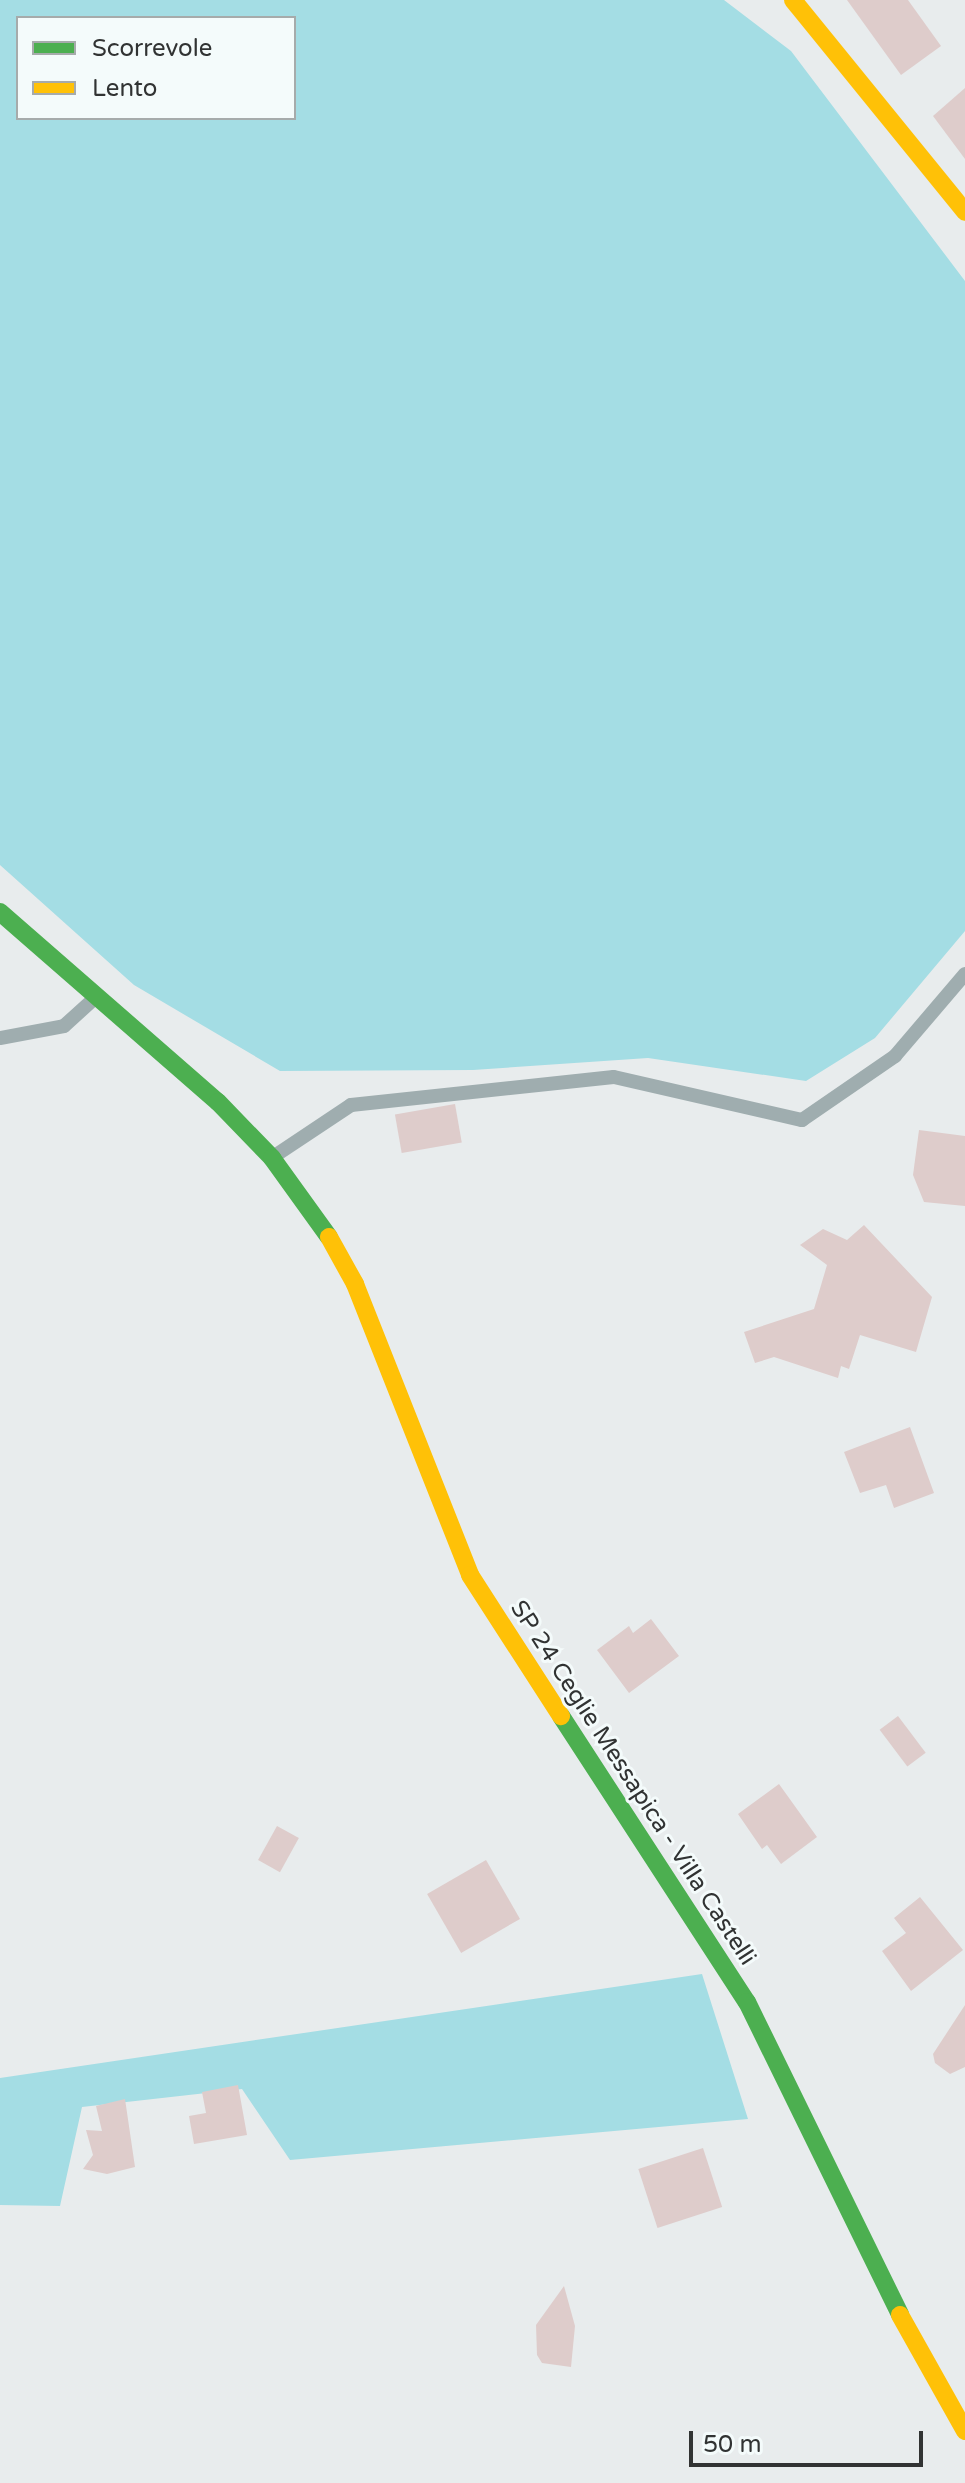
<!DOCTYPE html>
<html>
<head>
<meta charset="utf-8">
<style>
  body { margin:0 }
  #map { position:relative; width:965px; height:2483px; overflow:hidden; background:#e8eced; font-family:"Varela Round",sans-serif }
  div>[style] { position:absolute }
  .green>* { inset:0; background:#a4dde4 }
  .building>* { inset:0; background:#decccb; transform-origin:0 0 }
  .lane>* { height:14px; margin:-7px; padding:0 7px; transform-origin:7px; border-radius:7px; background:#9fadaf }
  .fast>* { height:18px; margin:-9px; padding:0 9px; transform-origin:9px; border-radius:9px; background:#4caf50 }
  .slow>* { height:18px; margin:-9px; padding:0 9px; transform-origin:9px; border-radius:9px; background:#ffc107 }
  span { translate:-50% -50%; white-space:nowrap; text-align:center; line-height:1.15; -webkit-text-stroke:6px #f4fbfb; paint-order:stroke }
  .street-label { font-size:24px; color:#313333 }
  .legend { position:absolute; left:16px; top:16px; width:280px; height:104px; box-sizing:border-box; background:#f4fbfb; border:2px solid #a6abab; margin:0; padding:10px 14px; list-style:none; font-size:24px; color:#313333 }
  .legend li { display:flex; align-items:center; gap:16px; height:40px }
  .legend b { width:40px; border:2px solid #a6abab }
  .scale { position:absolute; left:689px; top:2431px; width:234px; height:36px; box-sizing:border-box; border:4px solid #313333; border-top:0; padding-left:10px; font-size:24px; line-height:28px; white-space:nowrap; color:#313333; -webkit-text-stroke:6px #f4fbfb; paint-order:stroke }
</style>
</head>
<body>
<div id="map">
  <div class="green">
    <i style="clip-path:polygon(evenodd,0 0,724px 0,791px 51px,965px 281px,965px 931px,875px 1038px,806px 1081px,648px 1058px,473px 1070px,280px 1071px,134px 985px,0 865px,0 0,294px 18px,294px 118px,18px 118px,18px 18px,294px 18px)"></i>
    <i style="clip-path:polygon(702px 1974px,748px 2119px,290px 2160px,242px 2089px,82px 2107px,60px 2206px,0 2205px,0 2078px)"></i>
  </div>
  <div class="building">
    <i style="clip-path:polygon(847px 0,908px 0,941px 46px,901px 75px)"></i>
    <i style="clip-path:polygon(965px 88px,965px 159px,933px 116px)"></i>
    <i style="left:455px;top:1104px;width:39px;height:61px;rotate:80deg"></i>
    <i style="clip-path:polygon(919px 1130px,965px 1136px,965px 1206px,924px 1202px,913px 1175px)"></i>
    <i style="clip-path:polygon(864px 1225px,932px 1297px,916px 1352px,860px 1335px,849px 1369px,841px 1366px,838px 1378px,774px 1357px,755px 1363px,744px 1332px,814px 1309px,827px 1265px,800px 1245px,823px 1229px,847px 1240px)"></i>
    <i style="clip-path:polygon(910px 1427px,934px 1493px,894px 1508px,886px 1485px,860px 1493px,844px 1452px)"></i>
    <i style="clip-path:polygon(651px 1619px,679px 1656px,629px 1693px,597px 1650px,629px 1626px,633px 1633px)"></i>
    <i style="left:898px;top:1716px;width:46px;height:23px;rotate:53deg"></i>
    <i style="clip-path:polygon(779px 1784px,817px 1837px,781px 1864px,767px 1845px,762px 1849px,738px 1814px)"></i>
    <i style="left:277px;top:1826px;width:25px;height:39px;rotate:29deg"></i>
    <i style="left:486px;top:1860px;width:68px;height:68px;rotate:60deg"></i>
    <i style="clip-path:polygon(920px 1897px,963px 1950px,911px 1991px,882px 1951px,906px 1933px,894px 1918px)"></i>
    <i style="clip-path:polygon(965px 2005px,965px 2067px,950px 2074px,935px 2063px,933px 2054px)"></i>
    <i style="clip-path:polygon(238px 2085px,247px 2135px,194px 2144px,189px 2116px,206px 2113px,202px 2092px)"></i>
    <i style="clip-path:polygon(125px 2099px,135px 2167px,107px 2174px,83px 2169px,93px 2155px,86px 2130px,102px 2131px,96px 2106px)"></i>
    <i style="left:703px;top:2148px;width:62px;height:68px;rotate:72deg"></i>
    <i style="clip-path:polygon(564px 2286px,575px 2326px,571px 2367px,542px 2363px,537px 2355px,536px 2325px)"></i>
  </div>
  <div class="lane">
    <i style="left:0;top:1038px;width:65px;rotate:-10.6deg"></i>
    <i style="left:64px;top:1026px;width:43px;rotate:-42.2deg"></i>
    <i style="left:276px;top:1155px;width:90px;rotate:-33.7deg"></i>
    <i style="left:351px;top:1105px;width:264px;rotate:-6.1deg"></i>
    <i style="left:614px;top:1077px;width:193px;rotate:12.9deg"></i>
    <i style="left:802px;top:1120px;width:113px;rotate:-34.5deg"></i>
    <i style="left:895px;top:1056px;width:108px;rotate:-49.5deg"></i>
  </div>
  <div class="fast">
    <i style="left:0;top:912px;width:289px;rotate:41.1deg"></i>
    <i style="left:218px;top:1102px;width:78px;rotate:46deg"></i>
    <i style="left:272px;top:1158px;width:97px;rotate:54.2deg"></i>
    <i style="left:561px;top:1716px;width:341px;rotate:57deg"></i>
    <i style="left:747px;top:2002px;width:348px;rotate:63.9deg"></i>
  </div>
  <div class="slow">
    <i style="left:793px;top:0;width:273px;rotate:50.9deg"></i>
    <i style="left:329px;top:1237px;width:54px;rotate:61deg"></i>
    <i style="left:355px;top:1284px;width:313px;rotate:68.4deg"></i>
    <i style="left:470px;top:1575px;width:168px;rotate:57.2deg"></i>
    <i style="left:900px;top:2315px;width:133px;rotate:60.7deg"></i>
  </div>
  <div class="street-label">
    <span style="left:633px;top:1783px;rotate:57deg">SP 24 Ceglie Messapica - Villa Castelli</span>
  </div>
  <ul class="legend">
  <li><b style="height:10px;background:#4caf50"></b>Scorrevole</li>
  <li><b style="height:10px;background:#ffc107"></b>Lento</li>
  </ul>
  <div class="scale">50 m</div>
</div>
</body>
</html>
